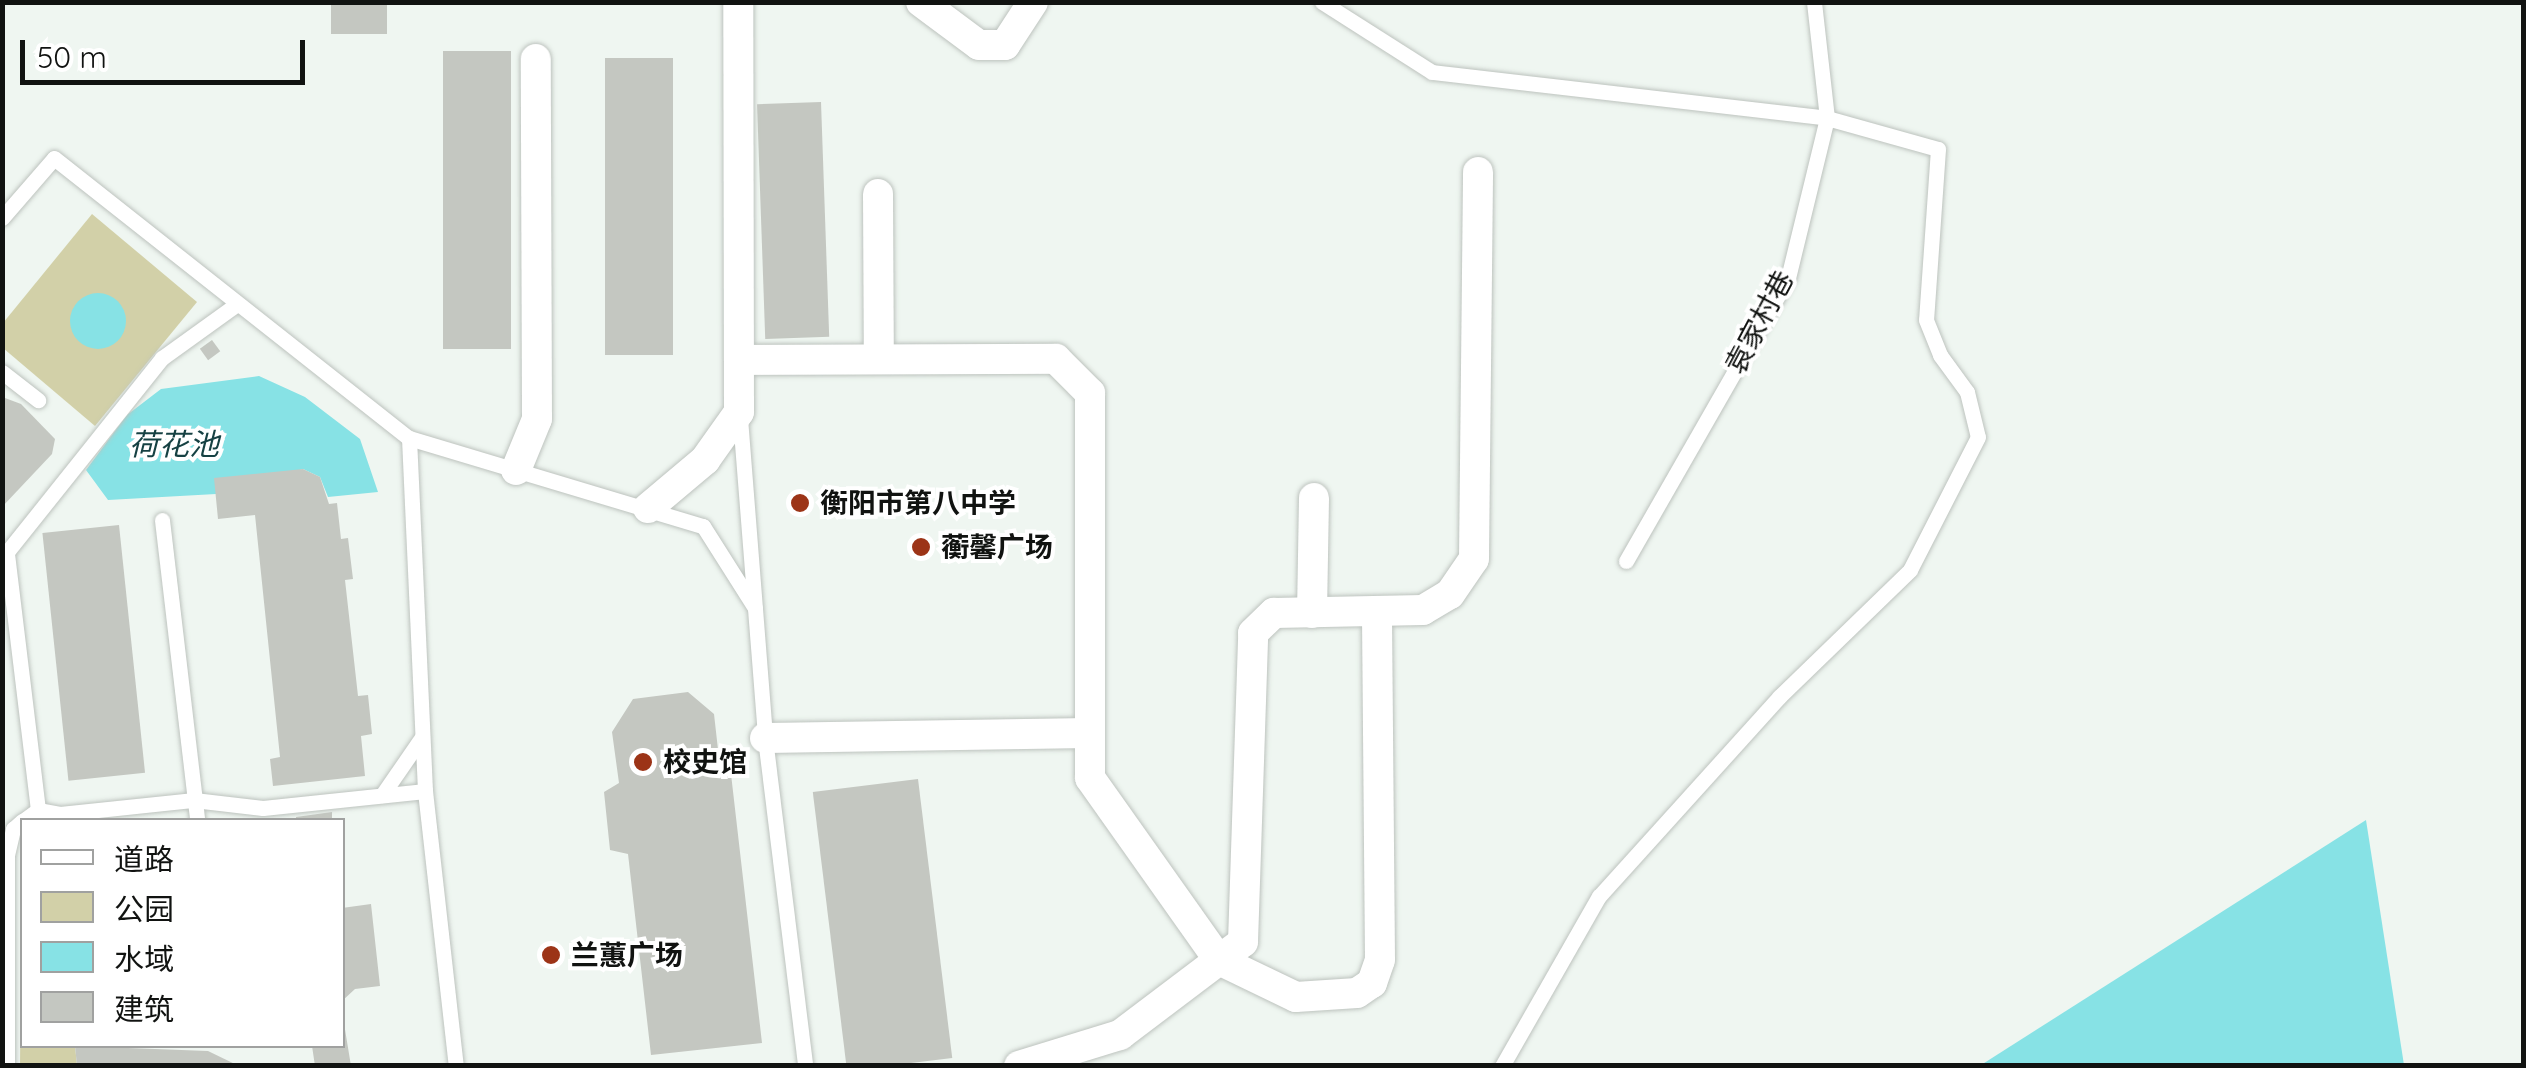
<!DOCTYPE html>
<html>
<head>
<meta charset="utf-8">
<style>
  body { margin:0 }
  #map { position:relative; width:2526px; height:1068px; overflow:hidden; background:#eff6f1; font-family:Quicksand,"Noto Sans SC",sans-serif }
  div>[style] { position:absolute }
  .green>* { inset:0; background:#d2d0a8 }
  .water>* { inset:0; background:#87e2e5 }
  .round { border-radius:50% }
  .building>* { inset:0; background:#c4c7c1; transform-origin:0 0 }
  .roads { filter:drop-shadow(0 0 2px #bdc3be) drop-shadow(0 0 2px #bdc3be) }
  .lane>* { height:15px; margin:-7.5px; padding:0 7.5px; transform-origin:7.5px; border-radius:7.5px; background:#fff }
  .street>* { height:30px; margin:-15px; padding:0 15px; transform-origin:15px; border-radius:15px; background:#fff }
  .dots>* { width:28px; height:28px; translate:-50% -50%; box-sizing:border-box; border:5px solid #fff; border-radius:50% }
  span { translate:-50% -50%; white-space:nowrap; text-align:center; line-height:1.15; -webkit-text-stroke:8px #fff; paint-order:stroke }
  .street-label { font-size:28px; color:#111311 }
  .poi-label { font-size:28px; color:#111311; font-weight:700 }
  .left { translate:0 -50%; text-align:left }
  .water-label { font-size:30px; color:#164143; font-style:italic }
  .frame { position:absolute; inset:0; border:5px solid #111311; pointer-events:none }
  .legend { position:absolute; left:20px; top:818px; width:325px; height:230px; box-sizing:border-box; background:#fff; border:2px solid #a0a1a0; margin:0; padding:12px 18px; list-style:none; font-size:30px; color:#111311 }
  .legend li { display:flex; align-items:center; gap:20px; height:50px }
  .legend b { width:50px; border:2px solid #a0a1a0 }
  .scale { position:absolute; left:20px; top:40px; width:285px; height:45px; box-sizing:border-box; border:5px solid #111311; border-top:0; padding-left:12px; font-size:30px; line-height:35px; white-space:nowrap; color:#111311; -webkit-text-stroke:8px #fff; paint-order:stroke }
</style>
</head>
<body>
<div id="map">
  <div class="green">
    <i style="clip-path:polygon(92px 214px,197px 302px,95px 426px,3px 348px,3px 323px)"></i>
    <i style="clip-path:polygon(22px 845px,22px 1046px,75px 1046px,77px 1065px,20px 1066px)"></i>
  </div>
  <div class="water">
    <i class="round" style="left:70px;top:293px;width:56px;height:56px"></i>
    <i style="clip-path:polygon(259px 376px,305px 397px,360px 439px,378px 492px,328px 497px,320px 477px,303px 469px,216px 494px,108px 500px,86px 470px,127px 415px,161px 389px)"></i>
    <i style="clip-path:polygon(2366px 820px,2404px 1065px,1981px 1065px)"></i>
  </div>
  <div class="building">
    <i style="left:331px;top:2px;width:56px;height:32px"></i>
    <i style="left:511px;top:51px;width:298px;height:68px;rotate:90deg"></i>
    <i style="left:605px;top:58px;width:68px;height:297px"></i>
    <i style="left:821px;top:102px;width:235px;height:64px;rotate:88deg"></i>
    <i style="left:212px;top:340px;width:14px;height:15px;rotate:54deg"></i>
    <i style="clip-path:polygon(5px 398px,21px 404px,55px 439px,52px 454px,2px 507px)"></i>
    <i style="clip-path:polygon(303px 469px,320px 477px,329px 504px,337px 503px,341px 539px,348px 538px,353px 579px,345px 580px,358px 696px,368px 695px,372px 734px,361px 736px,365px 776px,273px 786px,270px 759px,280px 757px,255px 515px,218px 519px,214px 478px)"></i>
    <i style="left:119px;top:525px;width:249px;height:77px;rotate:84deg"></i>
    <i style="clip-path:polygon(688px 692px,714px 714px,721px 776px,731px 774px,762px 1043px,651px 1055px,628px 854px,610px 850px,604px 792px,619px 783px,612px 732px,633px 699px)"></i>
    <i style="left:918px;top:779px;width:281px;height:106px;rotate:83deg"></i>
    <i style="clip-path:polygon(332px 812px,332px 820px,296px 820px,296px 817px)"></i>
    <i style="clip-path:polygon(371px 904px,380px 986px,355px 989px,342px 1001px,342px 908px)"></i>
    <i style="clip-path:polygon(342px 1011px,351px 1066px,315px 1066px,312px 1046px,342px 1046px)"></i>
    <i style="clip-path:polygon(75px 1046px,208px 1051px,239px 1066px,77px 1066px)"></i>
  </div>
  <div class="roads">
    <div class="lane">
      <i style="left:1322px;top:2px;width:130px;rotate:32.5deg"></i>
      <i style="left:1432px;top:72px;width:398px;rotate:6.6deg"></i>
      <i style="left:1827px;top:118px;width:115px;rotate:15.6deg"></i>
      <i style="left:1938px;top:149px;width:171px;rotate:94deg"></i>
      <i style="left:1926px;top:320px;width:38px;rotate:68deg"></i>
      <i style="left:1940px;top:355px;width:46px;rotate:53.9deg"></i>
      <i style="left:1967px;top:392px;width:46px;rotate:76.3deg"></i>
      <i style="left:1978px;top:437px;width:149px;rotate:117.1deg"></i>
      <i style="left:1910px;top:570px;width:182px;rotate:135.9deg"></i>
      <i style="left:1779px;top:697px;width:268px;rotate:132.1deg"></i>
      <i style="left:1599px;top:896px;width:196px;rotate:119.7deg"></i>
      <i style="left:2px;top:218px;width:79px;rotate:-49.1deg"></i>
      <i style="left:54px;top:158px;width:452px;rotate:38.3deg"></i>
      <i style="left:409px;top:438px;width:307px;rotate:16.7deg"></i>
      <i style="left:703px;top:526px;width:97px;rotate:57.6deg"></i>
      <i style="left:2px;top:372px;width:46px;rotate:37.9deg"></i>
      <i style="left:740px;top:418px;width:321px;rotate:85.5deg"></i>
      <i style="left:765px;top:738px;width:330px;rotate:83deg"></i>
      <i style="left:409px;top:438px;width:353px;rotate:87.4deg"></i>
      <i style="left:425px;top:791px;width:277px;rotate:83.6deg"></i>
      <i style="left:162px;top:520px;width:302px;rotate:83.3deg"></i>
      <i style="left:1626px;top:561px;width:326px;rotate:-60.2deg"></i>
      <i style="left:1788px;top:278px;width:165px;rotate:-76.3deg"></i>
      <i style="left:1827px;top:118px;width:117px;rotate:-96.4deg"></i>
      <i style="left:382px;top:795px;width:70px;rotate:-55.4deg"></i>
      <i style="left:38px;top:810px;width:260px;rotate:-96.9deg"></i>
      <i style="left:7px;top:552px;width:248px;rotate:-51.4deg"></i>
      <i style="left:162px;top:358px;width:92px;rotate:-35.8deg"></i>
      <i style="left:24px;top:820px;width:17px;rotate:-36deg"></i>
      <i style="left:38px;top:810px;width:22px;rotate:10deg"></i>
      <i style="left:60px;top:814px;width:135px;rotate:-6deg"></i>
      <i style="left:194px;top:800px;width:69px;rotate:6.6deg"></i>
      <i style="left:263px;top:808px;width:163px;rotate:-6deg"></i>
      <i style="left:7px;top:1066px;width:211px;rotate:-90deg"></i>
      <i style="left:7px;top:855px;width:27px;rotate:-77deg"></i>
      <i style="left:13px;top:829px;width:12px;rotate:-42deg"></i>
    </div>
    <div class="street">
      <i style="left:921px;top:2px;width:72px;rotate:36.6deg"></i>
      <i style="left:979px;top:45px;width:26px"></i>
      <i style="left:1005px;top:45px;width:51px;rotate:-56.9deg"></i>
      <i style="left:878px;top:194px;width:165px;rotate:89.7deg"></i>
      <i style="left:739px;top:360px;width:317px;rotate:-0.2deg"></i>
      <i style="left:1056px;top:359px;width:48px;rotate:45deg"></i>
      <i style="left:1090px;top:393px;width:385px;rotate:90deg"></i>
      <i style="left:1090px;top:778px;width:223px;rotate:54.7deg"></i>
      <i style="left:1219px;top:960px;width:85px;rotate:25.7deg"></i>
      <i style="left:1296px;top:997px;width:61px;rotate:-3.8deg"></i>
      <i style="left:1357px;top:993px;width:18px;rotate:-34deg"></i>
      <i style="left:1372px;top:983px;width:24px;rotate:-71deg"></i>
      <i style="left:1380px;top:960px;width:346px;rotate:-90.5deg"></i>
      <i style="left:516px;top:470px;width:55px;rotate:-67.6deg"></i>
      <i style="left:537px;top:419px;width:360px;rotate:-90.2deg"></i>
      <i style="left:648px;top:508px;width:75px;rotate:-40.1deg"></i>
      <i style="left:705px;top:460px;width:59px;rotate:-54.7deg"></i>
      <i style="left:739px;top:412px;width:410px;rotate:-90.1deg"></i>
      <i style="left:1312px;top:613px;width:115px;rotate:-89deg"></i>
      <i style="left:765px;top:738px;width:325px;rotate:-0.9deg"></i>
      <i style="left:1019px;top:1066px;width:106px;rotate:-17.1deg"></i>
      <i style="left:1120px;top:1035px;width:154px;rotate:-37.1deg"></i>
      <i style="left:1243px;top:942px;width:309px;rotate:-88.1deg"></i>
      <i style="left:1253px;top:633px;width:29px;rotate:-44deg"></i>
      <i style="left:1274px;top:613px;width:149px;rotate:-1.2deg"></i>
      <i style="left:1423px;top:610px;width:31px;rotate:-31deg"></i>
      <i style="left:1450px;top:594px;width:42px;rotate:-55.6deg"></i>
      <i style="left:1474px;top:559px;width:387px;rotate:-89.4deg"></i>
    </div>
  </div>
  <div class="dots">
    <i style="left:800px;top:503px;background:#9c3417"></i>
    <i style="left:921px;top:547px;background:#9c3417"></i>
    <i style="left:643px;top:762px;background:#9c3417"></i>
    <i style="left:551px;top:955px;background:#9c3417"></i>
  </div>
  <div class="street-label">
    <span style="left:1759px;top:322px;rotate:-62deg">袁家村巷</span>
  </div>
  <div class="poi-label">
    <span class="left" style="left:820px;top:503px">衡阳市第八中学</span>
    <span class="left" style="left:941px;top:547px">蘅馨广场</span>
    <span class="left" style="left:663px;top:762px">校史馆</span>
    <span class="left" style="left:571px;top:955px">兰蕙广场</span>
  </div>
  <div class="water-label">
    <span style="left:174px;top:444px">荷花池</span>
  </div>
  <div class="frame"></div>
  <ul class="legend">
  <li><b style="height:12px;background:#fff"></b>道路</li>
  <li><b style="height:28px;background:#d2d0a8"></b>公园</li>
  <li><b style="height:28px;background:#87e2e5"></b>水域</li>
  <li><b style="height:28px;background:#c4c7c1"></b>建筑</li>
  </ul>
  <div class="scale">50 m</div>
</div>
</body>
</html>
